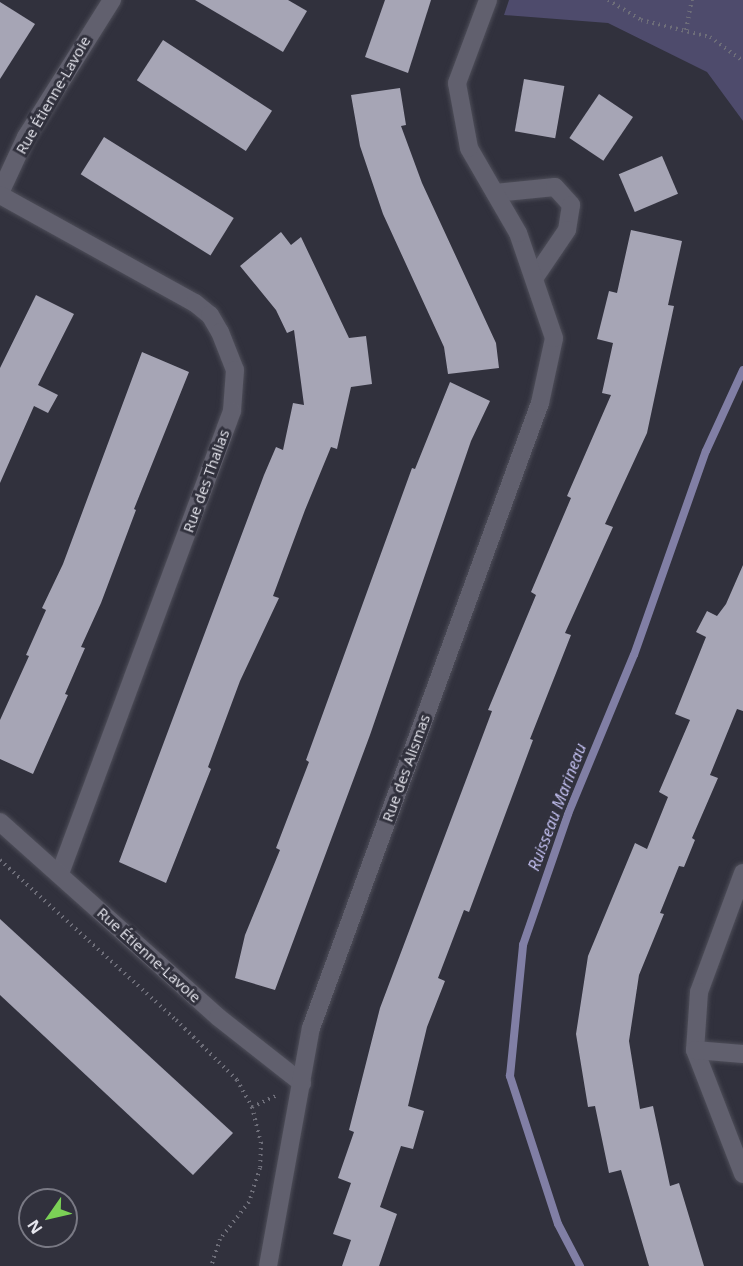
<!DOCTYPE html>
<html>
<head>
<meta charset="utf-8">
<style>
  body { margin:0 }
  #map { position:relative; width:743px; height:1266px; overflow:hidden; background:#31313d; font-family:"Open Sans",sans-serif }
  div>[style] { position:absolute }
  .green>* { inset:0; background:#4e4b6c }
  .stream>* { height:8px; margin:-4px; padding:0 4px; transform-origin:4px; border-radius:4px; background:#817fa5 }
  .building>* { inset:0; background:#a6a5b5; transform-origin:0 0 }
  .path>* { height:4px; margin-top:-2px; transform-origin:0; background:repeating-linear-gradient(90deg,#6e6e79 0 1.5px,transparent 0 6px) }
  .roads { filter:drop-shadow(0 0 2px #4e4e59) drop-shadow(0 0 2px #4e4e59) }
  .street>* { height:18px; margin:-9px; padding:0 9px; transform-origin:9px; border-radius:9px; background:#61606e }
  span { translate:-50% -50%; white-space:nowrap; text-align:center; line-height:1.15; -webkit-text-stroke:6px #31313d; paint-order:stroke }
  .street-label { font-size:15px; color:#e6e6ee }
  .water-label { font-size:16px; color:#c7c4f6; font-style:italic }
  .north { position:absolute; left:18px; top:1188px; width:60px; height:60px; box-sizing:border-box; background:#31313d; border:2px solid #797984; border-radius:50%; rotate:236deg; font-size:16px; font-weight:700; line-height:24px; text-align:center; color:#e6e6ee }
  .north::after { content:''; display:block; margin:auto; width:21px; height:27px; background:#7bd156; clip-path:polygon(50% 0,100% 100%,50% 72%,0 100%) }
</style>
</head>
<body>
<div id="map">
  <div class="green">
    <i style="clip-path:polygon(509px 0,743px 0,743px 121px,707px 72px,608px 23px,504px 15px)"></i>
  </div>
  <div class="stream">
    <i style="left:580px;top:1266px;width:47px;rotate:-117.6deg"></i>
    <i style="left:558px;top:1224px;width:156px;rotate:-108deg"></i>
    <i style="left:510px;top:1076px;width:132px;rotate:-84.3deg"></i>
    <i style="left:523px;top:945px;width:139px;rotate:-71deg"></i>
    <i style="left:568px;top:814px;width:172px;rotate:-67.5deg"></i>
    <i style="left:634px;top:655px;width:216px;rotate:-70.6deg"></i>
    <i style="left:706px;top:451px;width:89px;rotate:-65.4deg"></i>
  </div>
  <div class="building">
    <i style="clip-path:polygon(195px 0,288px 0,307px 11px,283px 52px)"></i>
    <i style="clip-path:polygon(385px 0,431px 0,408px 73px,365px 57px)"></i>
    <i style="clip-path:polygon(0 2px,35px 24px,0 79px)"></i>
    <i style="left:163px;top:40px;width:130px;height:48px;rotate:33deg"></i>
    <i style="left:524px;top:79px;width:41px;height:53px;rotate:10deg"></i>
    <i style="clip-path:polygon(400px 88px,406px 125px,401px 126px,422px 183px,496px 343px,499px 368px,448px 374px,444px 347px,383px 214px,360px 146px,351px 95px)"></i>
    <i style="left:599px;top:94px;width:41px;height:53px;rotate:34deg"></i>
    <i style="left:104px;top:137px;width:153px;height:44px;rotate:32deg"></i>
    <i style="left:662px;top:156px;width:41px;height:47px;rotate:67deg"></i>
    <i style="clip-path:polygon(631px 230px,682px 241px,668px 305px,674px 306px,647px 433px,605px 524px,613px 527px,565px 633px,571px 635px,530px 739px,533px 740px,469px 912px,464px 910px,438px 978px,445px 981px,427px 1027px,408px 1106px,424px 1111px,413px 1149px,401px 1146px,380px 1207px,397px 1214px,379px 1266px,342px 1266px,351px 1240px,333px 1234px,351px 1183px,338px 1178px,354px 1132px,349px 1130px,380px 1008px,492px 711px,488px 710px,536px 595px,531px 592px,571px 498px,567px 496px,611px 395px,602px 393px,613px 343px,597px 339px,609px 291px,617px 293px)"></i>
    <i style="clip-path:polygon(281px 232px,291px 245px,301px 237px,349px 338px,366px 336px,372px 384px,351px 387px,337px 449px,331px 447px,305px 510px,273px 596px,279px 598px,240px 681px,208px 767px,211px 769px,166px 883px,119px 862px,264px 475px,276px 447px,283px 450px,293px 403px,304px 405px,294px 330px,287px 333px,276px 310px,240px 266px)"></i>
    <i style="clip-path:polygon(36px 295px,74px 314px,38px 385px,58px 395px,48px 413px,34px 406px,0 483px,0 368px)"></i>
    <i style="clip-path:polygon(142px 352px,189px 372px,134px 509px,136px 510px,101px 603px,81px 647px,85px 648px,65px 694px,68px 695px,33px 774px,0 759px,0 720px,29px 656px,26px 655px,46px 610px,42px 608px,63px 564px)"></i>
    <i style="clip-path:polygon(450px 382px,490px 401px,471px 441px,370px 735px,275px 990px,235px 978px,245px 935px,280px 850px,276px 848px,309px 762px,306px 760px,412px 468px,415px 469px)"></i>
    <i style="clip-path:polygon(743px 565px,743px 711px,737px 709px,710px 775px,718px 778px,692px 838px,695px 840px,684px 867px,679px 866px,660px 913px,664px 914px,639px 975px,629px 1041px,640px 1109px,653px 1106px,670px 1186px,679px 1183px,704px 1266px,649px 1266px,621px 1170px,609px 1173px,595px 1106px,588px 1107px,576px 1034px,588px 956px,635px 843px,647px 849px,668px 797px,659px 792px,690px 720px,675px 714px,706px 637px,696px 632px,707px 611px,717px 616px,726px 604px)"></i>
    <i style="clip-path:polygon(0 919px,233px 1133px,193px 1175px,0 995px)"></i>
  </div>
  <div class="path">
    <i style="left:608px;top:0;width:39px;rotate:31deg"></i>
    <i style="left:641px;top:20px;width:71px;rotate:13.8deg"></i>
    <i style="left:710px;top:37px;width:41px;rotate:36deg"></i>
    <i style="left:686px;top:30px;width:31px;rotate:-79deg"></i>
    <i style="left:0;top:860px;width:238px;rotate:42.3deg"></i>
    <i style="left:176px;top:1020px;width:86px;rotate:44.5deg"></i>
    <i style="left:237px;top:1080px;width:31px;rotate:61deg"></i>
    <i style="left:252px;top:1107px;width:36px;rotate:76deg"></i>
    <i style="left:261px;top:1142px;width:26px;rotate:92deg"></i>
    <i style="left:260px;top:1168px;width:36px;rotate:108deg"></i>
    <i style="left:249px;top:1202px;width:47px;rotate:128.1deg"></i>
    <i style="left:220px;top:1239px;width:28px;rotate:108deg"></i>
    <i style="left:252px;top:1107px;width:26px;rotate:-25deg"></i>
  </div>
  <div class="roads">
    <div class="street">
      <i style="left:0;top:193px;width:62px;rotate:-65.1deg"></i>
      <i style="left:26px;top:137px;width:162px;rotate:-57.9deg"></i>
      <i style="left:495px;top:193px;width:60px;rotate:-5.7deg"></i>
      <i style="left:555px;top:187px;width:24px;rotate:48deg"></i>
      <i style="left:571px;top:205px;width:25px;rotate:99deg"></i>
      <i style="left:567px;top:230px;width:57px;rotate:124.2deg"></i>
      <i style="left:0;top:195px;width:223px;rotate:29deg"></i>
      <i style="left:195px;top:303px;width:19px;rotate:39deg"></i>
      <i style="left:210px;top:315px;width:20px;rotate:60deg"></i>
      <i style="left:220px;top:332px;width:41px;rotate:68.5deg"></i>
      <i style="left:235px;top:370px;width:41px;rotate:94.2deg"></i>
      <i style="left:232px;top:411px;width:494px;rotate:110.4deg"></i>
      <i style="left:0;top:822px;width:292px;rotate:41.8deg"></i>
      <i style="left:218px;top:1017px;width:107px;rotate:38.2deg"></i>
      <i style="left:743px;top:873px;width:127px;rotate:110.3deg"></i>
      <i style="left:699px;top:992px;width:58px;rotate:93.9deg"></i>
      <i style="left:695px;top:1050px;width:133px;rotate:68.8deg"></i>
      <i style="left:695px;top:1050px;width:48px;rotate:4.8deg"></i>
      <i style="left:268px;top:1266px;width:242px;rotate:-79.8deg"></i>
      <i style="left:311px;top:1028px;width:666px;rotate:-69.88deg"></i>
      <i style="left:540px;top:403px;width:66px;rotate:-77.8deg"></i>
      <i style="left:554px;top:338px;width:111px;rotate:-108.9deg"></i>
      <i style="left:518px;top:233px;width:98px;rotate:-120deg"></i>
      <i style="left:469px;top:148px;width:66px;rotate:-100.5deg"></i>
      <i style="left:457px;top:83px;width:89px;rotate:-69.5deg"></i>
    </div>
  </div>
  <div class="street-label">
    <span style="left:53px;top:95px;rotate:-60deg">Rue Étienne-Lavoie</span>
    <span style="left:206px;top:481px;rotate:-70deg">Rue des Thalias</span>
    <span style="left:406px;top:768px;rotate:-70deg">Rue des Alismas</span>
    <span style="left:149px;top:955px;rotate:42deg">Rue Étienne-Lavoie</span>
  </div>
  <div class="water-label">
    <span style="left:557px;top:807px;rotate:-69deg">Ruisseau Marineau</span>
  </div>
  <div class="north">N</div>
</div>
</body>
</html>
